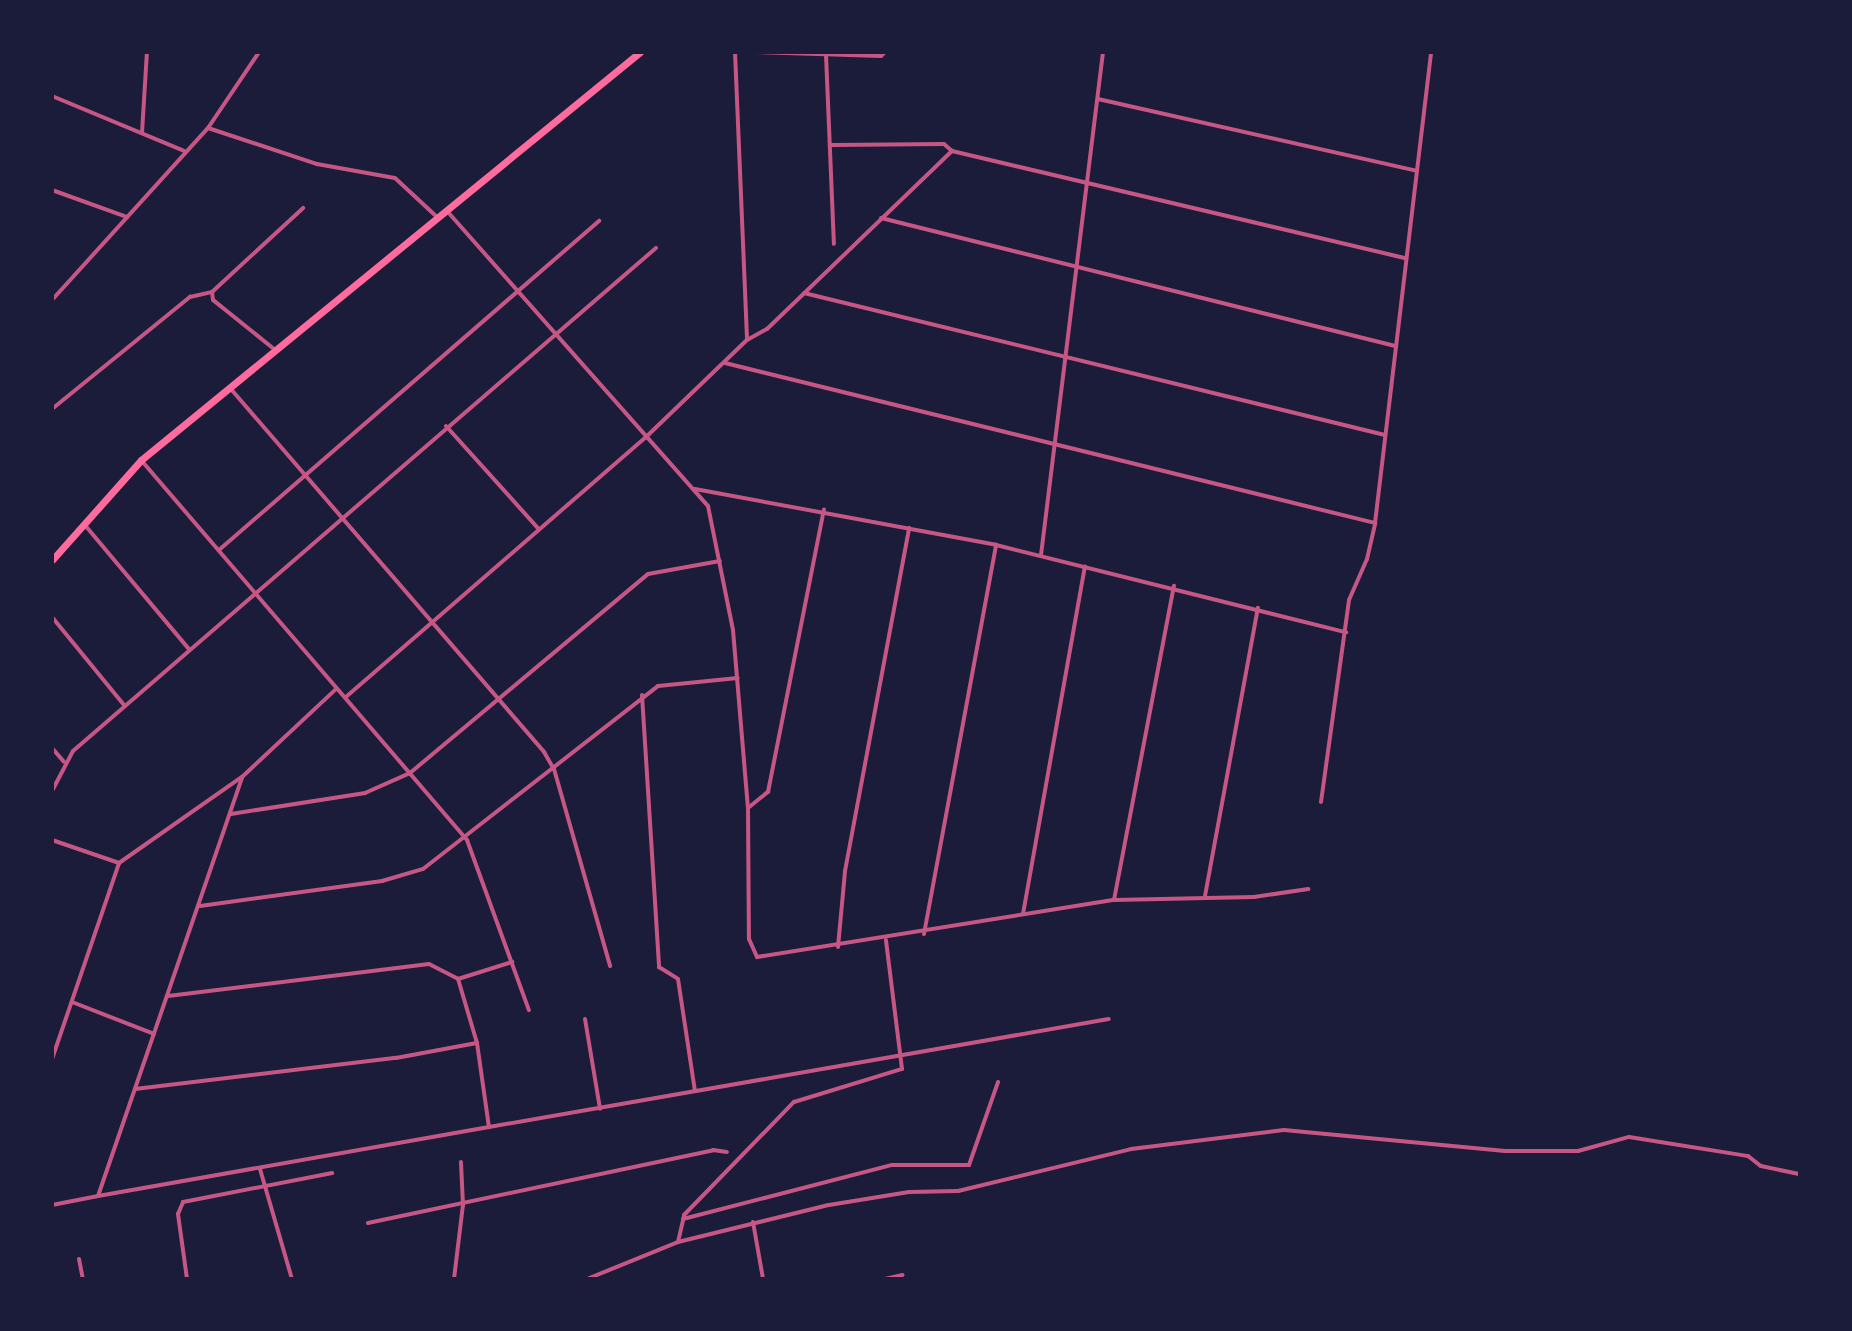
<!DOCTYPE html>
<html>
<head>
<meta charset="utf-8">
<style>
  body { margin:0 }
  #map { position:relative; width:1852px; height:1331px; overflow:hidden; background:#1b1b3a; font-family:Lato,sans-serif }
  div>[style] { position:absolute }
  .minor>* { height:4px; margin:-2px; padding:0 2px; transform-origin:2px; border-radius:2px; background:#c65784 }
  .primary>* { height:7px; margin:-3.5px; padding:0 3.5px; transform-origin:3.5px; border-radius:3.5px; background:#ff6b9d }
  span { translate:-50% -50%; white-space:nowrap; text-align:center; line-height:1.15; -webkit-text-stroke:6px #1b1b3a; paint-order:stroke }
  .frame { position:absolute; inset:0; border:54px solid #1b1b3a; pointer-events:none }
</style>
</head>
<body>
<div id="map">
  <div class="minor">
    <i style="left:735px;top:52px;width:288px;rotate:87.6deg"></i>
    <i style="left:755px;top:52px;width:126px;rotate:1.8deg"></i>
    <i style="left:881px;top:56px;width:6px;rotate:-45deg"></i>
    <i style="left:826px;top:55px;width:189px;rotate:87.6deg"></i>
    <i style="left:52px;top:96px;width:143px;rotate:22.6deg"></i>
    <i style="left:1098px;top:99px;width:327px;rotate:12.7deg"></i>
    <i style="left:208px;top:128px;width:115px;rotate:18.3deg"></i>
    <i style="left:317px;top:164px;width:79px;rotate:10.2deg"></i>
    <i style="left:395px;top:178px;width:57px;rotate:42.9deg"></i>
    <i style="left:142px;top:133px;width:81px;rotate:-86.5deg"></i>
    <i style="left:832px;top:145px;width:112px;rotate:-0.5deg"></i>
    <i style="left:944px;top:144px;width:11px;rotate:41deg"></i>
    <i style="left:952px;top:151px;width:466px;rotate:13.3deg"></i>
    <i style="left:52px;top:190px;width:80px;rotate:19.8deg"></i>
    <i style="left:447px;top:211px;width:394px;rotate:48.5deg"></i>
    <i style="left:708px;top:506px;width:126px;rotate:78.6deg"></i>
    <i style="left:733px;top:630px;width:179px;rotate:85.2deg"></i>
    <i style="left:748px;top:808px;width:131px;rotate:89.6deg"></i>
    <i style="left:749px;top:939px;width:20px;rotate:66deg"></i>
    <i style="left:757px;top:957px;width:362px;rotate:-9.1deg"></i>
    <i style="left:1114px;top:900px;width:140px;rotate:-1.2deg"></i>
    <i style="left:1254px;top:897px;width:55px;rotate:-8.4deg"></i>
    <i style="left:881px;top:218px;width:530px;rotate:13.98deg"></i>
    <i style="left:804px;top:293px;width:598px;rotate:13.73deg"></i>
    <i style="left:52px;top:300px;width:232px;rotate:-47.8deg"></i>
    <i style="left:208px;top:128px;width:92px;rotate:-56.1deg"></i>
    <i style="left:274px;top:349px;width:78px;rotate:-141.2deg"></i>
    <i style="left:213px;top:300px;width:8px;rotate:-97deg"></i>
    <i style="left:212px;top:292px;width:124px;rotate:-42.7deg"></i>
    <i style="left:725px;top:363px;width:669px;rotate:13.83deg"></i>
    <i style="left:230px;top:388px;width:481px;rotate:49.2deg"></i>
    <i style="left:544px;top:752px;width:20px;rotate:60deg"></i>
    <i style="left:554px;top:769px;width:205px;rotate:74.1deg"></i>
    <i style="left:52px;top:409px;width:178px;rotate:-39.1deg"></i>
    <i style="left:190px;top:297px;width:23px;rotate:-13deg"></i>
    <i style="left:446px;top:426px;width:137px;rotate:48deg"></i>
    <i style="left:141px;top:460px;width:501px;rotate:49.37deg"></i>
    <i style="left:467px;top:840px;width:181px;rotate:70deg"></i>
    <i style="left:695px;top:489px;width:306px;rotate:10.5deg"></i>
    <i style="left:996px;top:545px;width:361px;rotate:14deg"></i>
    <i style="left:84px;top:524px;width:163px;rotate:50deg"></i>
    <i style="left:219px;top:550px;width:503px;rotate:-40.89deg"></i>
    <i style="left:1041px;top:555px;width:507px;rotate:-82.97deg"></i>
    <i style="left:52px;top:617px;width:114px;rotate:50.7deg"></i>
    <i style="left:642px;top:695px;width:273px;rotate:86.4deg"></i>
    <i style="left:659px;top:967px;width:22px;rotate:32deg"></i>
    <i style="left:678px;top:979px;width:113px;rotate:81.4deg"></i>
    <i style="left:347px;top:696px;width:394px;rotate:-40.9deg"></i>
    <i style="left:645px;top:438px;width:141px;rotate:-43.9deg"></i>
    <i style="left:747px;top:340px;width:23px;rotate:-29deg"></i>
    <i style="left:767px;top:329px;width:257px;rotate:-43.9deg"></i>
    <i style="left:52px;top:748px;width:18px;rotate:49deg"></i>
    <i style="left:52px;top:791px;width:45px;rotate:-62.3deg"></i>
    <i style="left:73px;top:751px;width:770px;rotate:-40.79deg"></i>
    <i style="left:1321px;top:802px;width:204px;rotate:-82.1deg"></i>
    <i style="left:1349px;top:600px;width:45px;rotate:-66.3deg"></i>
    <i style="left:1367px;top:559px;width:37px;rotate:-77deg"></i>
    <i style="left:1375px;top:523px;width:474px;rotate:-83.2deg"></i>
    <i style="left:748px;top:808px;width:26px;rotate:-39deg"></i>
    <i style="left:768px;top:792px;width:288px;rotate:-78.8deg"></i>
    <i style="left:231px;top:814px;width:136px;rotate:-8.9deg"></i>
    <i style="left:365px;top:793px;width:49px;rotate:-24deg"></i>
    <i style="left:410px;top:773px;width:310px;rotate:-39.9deg"></i>
    <i style="left:648px;top:574px;width:73px;rotate:-10.2deg"></i>
    <i style="left:52px;top:840px;width:71px;rotate:18.9deg"></i>
    <i style="left:119px;top:863px;width:150px;rotate:-35deg"></i>
    <i style="left:242px;top:777px;width:129px;rotate:-43.1deg"></i>
    <i style="left:1205px;top:896px;width:293px;rotate:-79.6deg"></i>
    <i style="left:1114px;top:900px;width:320px;rotate:-79.2deg"></i>
    <i style="left:200px;top:906px;width:184px;rotate:-7.8deg"></i>
    <i style="left:382px;top:881px;width:43px;rotate:-16.3deg"></i>
    <i style="left:423px;top:869px;width:298px;rotate:-37.9deg"></i>
    <i style="left:658px;top:686px;width:80px;rotate:-5.7deg"></i>
    <i style="left:1023px;top:914px;width:353px;rotate:-79.9deg"></i>
    <i style="left:924px;top:934px;width:396px;rotate:-79.5deg"></i>
    <i style="left:838px;top:947px;width:76px;rotate:-84.7deg"></i>
    <i style="left:845px;top:871px;width:349px;rotate:-79.4deg"></i>
    <i style="left:168px;top:996px;width:263px;rotate:-7deg"></i>
    <i style="left:429px;top:964px;width:33px;rotate:27deg"></i>
    <i style="left:458px;top:979px;width:57px;rotate:-17.5deg"></i>
    <i style="left:72px;top:1002px;width:88px;rotate:21.3deg"></i>
    <i style="left:585px;top:1019px;width:91px;rotate:80.5deg"></i>
    <i style="left:477px;top:1043px;width:85px;rotate:81.9deg"></i>
    <i style="left:489px;top:1127px;width:629px;rotate:-9.88deg"></i>
    <i style="left:52px;top:1059px;width:207px;rotate:-71.1deg"></i>
    <i style="left:135px;top:1089px;width:263px;rotate:-6.8deg"></i>
    <i style="left:396px;top:1058px;width:82px;rotate:-10.5deg"></i>
    <i style="left:477px;top:1043px;width:67px;rotate:-106.5deg"></i>
    <i style="left:260px;top:1169px;width:115px;rotate:73.8deg"></i>
    <i style="left:98px;top:1196px;width:397px;rotate:-10deg"></i>
    <i style="left:52px;top:1205px;width:47px;rotate:-11.1deg"></i>
    <i style="left:98px;top:1196px;width:443px;rotate:-71deg"></i>
    <i style="left:683px;top:1219px;width:216px;rotate:-14.5deg"></i>
    <i style="left:892px;top:1165px;width:77px"></i>
    <i style="left:969px;top:1165px;width:88px;rotate:-70.7deg"></i>
    <i style="left:753px;top:1222px;width:58px;rotate:80deg"></i>
    <i style="left:368px;top:1223px;width:353px;rotate:-11.9deg"></i>
    <i style="left:713px;top:1150px;width:14px;rotate:8deg"></i>
    <i style="left:678px;top:1242px;width:28px;rotate:-77deg"></i>
    <i style="left:684px;top:1215px;width:158px;rotate:-45.8deg"></i>
    <i style="left:794px;top:1102px;width:113px;rotate:-17deg"></i>
    <i style="left:902px;top:1069px;width:130px;rotate:-97.1deg"></i>
    <i style="left:79px;top:1259px;width:20px;rotate:79deg"></i>
    <i style="left:187px;top:1279px;width:66px;rotate:-97.9deg"></i>
    <i style="left:178px;top:1214px;width:13px;rotate:-67deg"></i>
    <i style="left:183px;top:1202px;width:152px;rotate:-11deg"></i>
    <i style="left:454px;top:1279px;width:75px;rotate:-83.1deg"></i>
    <i style="left:463px;top:1205px;width:43px;rotate:-92.7deg"></i>
    <i style="left:587px;top:1279px;width:98px;rotate:-22.1deg"></i>
    <i style="left:678px;top:1242px;width:155px;rotate:-13.8deg"></i>
    <i style="left:829px;top:1205px;width:81px;rotate:-9.2deg"></i>
    <i style="left:909px;top:1192px;width:49px;rotate:-1.2deg"></i>
    <i style="left:958px;top:1191px;width:178px;rotate:-13.6deg"></i>
    <i style="left:1131px;top:1149px;width:154px;rotate:-7.1deg"></i>
    <i style="left:1284px;top:1130px;width:222px;rotate:5.4deg"></i>
    <i style="left:1505px;top:1151px;width:73px"></i>
    <i style="left:1578px;top:1151px;width:53px;rotate:-15.4deg"></i>
    <i style="left:1629px;top:1137px;width:121px;rotate:9.1deg"></i>
    <i style="left:1748px;top:1156px;width:16px;rotate:38deg"></i>
    <i style="left:1761px;top:1166px;width:40px;rotate:12deg"></i>
    <i style="left:885px;top:1279px;width:18px;rotate:-13deg"></i>
  </div>
  <div class="primary">
    <i style="left:52px;top:560px;width:134px;rotate:-48.3deg"></i>
    <i style="left:141px;top:460px;width:645px;rotate:-39.27deg"></i>
  </div>
  <div class="frame"></div>
</div>
</body>
</html>
